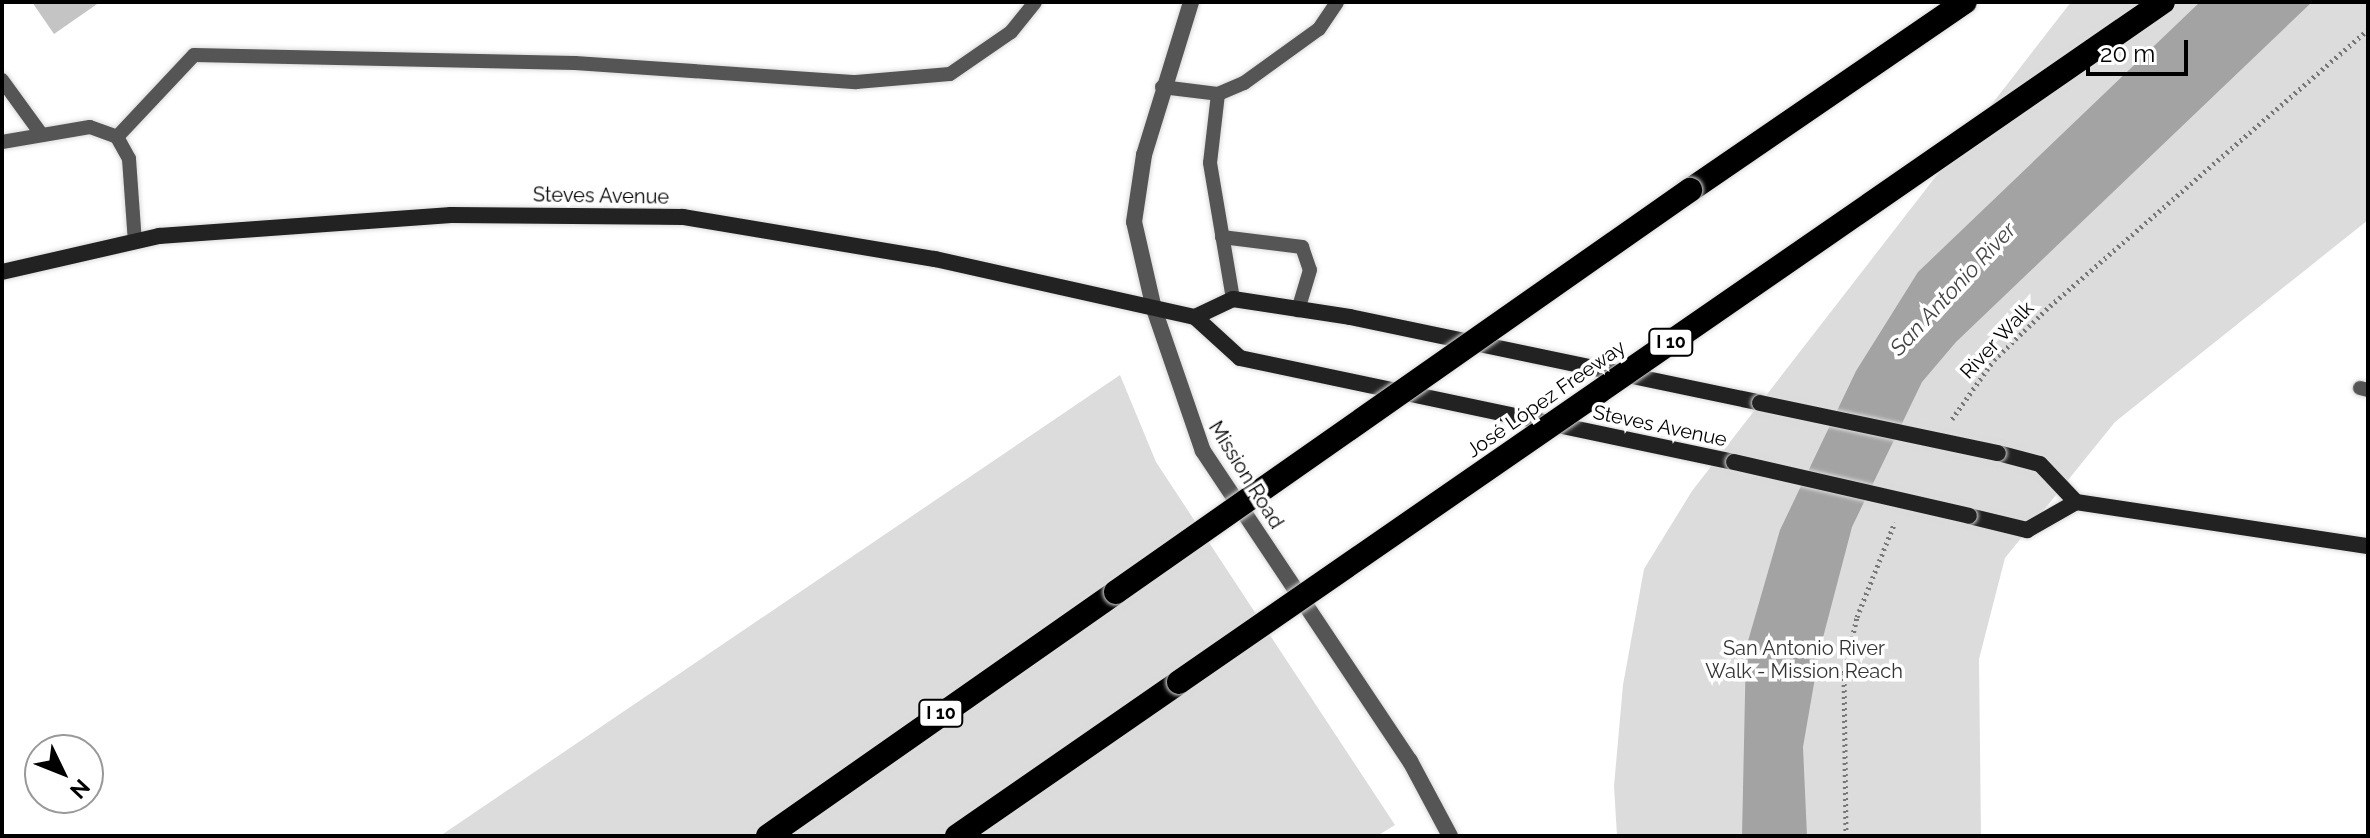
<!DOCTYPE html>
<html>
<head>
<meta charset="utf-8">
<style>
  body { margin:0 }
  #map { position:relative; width:2370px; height:838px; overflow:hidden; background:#fff; font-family:Raleway,sans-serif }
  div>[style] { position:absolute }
  .green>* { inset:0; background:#dcdcdc }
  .water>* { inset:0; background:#a3a3a3 }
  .building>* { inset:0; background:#c4c4c4 }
  .path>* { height:5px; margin-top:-2.5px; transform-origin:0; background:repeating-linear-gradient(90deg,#777 0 2px,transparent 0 6px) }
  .roads { filter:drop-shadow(0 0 2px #dbdbdb) drop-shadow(0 0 2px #dbdbdb) }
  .service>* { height:14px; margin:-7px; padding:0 7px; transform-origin:7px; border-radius:7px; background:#555 }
  .minor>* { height:16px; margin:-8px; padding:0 8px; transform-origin:8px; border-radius:8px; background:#555 }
  .tertiary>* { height:16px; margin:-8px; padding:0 8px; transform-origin:8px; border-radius:8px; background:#555 }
  .secondary>* { height:16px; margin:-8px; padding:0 8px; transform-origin:8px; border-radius:8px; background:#222 }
  .motorway>* { height:24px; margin:-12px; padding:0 12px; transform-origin:12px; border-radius:12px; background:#000 }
  .bridges { filter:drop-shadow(0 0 2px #dbdbdb) drop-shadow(0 0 2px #dbdbdb) }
  .secondary-bridge>* { height:16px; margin:-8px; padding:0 8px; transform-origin:8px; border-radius:8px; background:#222 }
  .motorway-bridge>* { height:24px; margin:-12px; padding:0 12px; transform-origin:12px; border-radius:12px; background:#000 }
  span { translate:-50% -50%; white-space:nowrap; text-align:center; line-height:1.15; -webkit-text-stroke:7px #fff; paint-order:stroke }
  .shield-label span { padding:2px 6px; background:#fff; border:2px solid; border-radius:6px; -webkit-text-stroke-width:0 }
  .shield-label { font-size:18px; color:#000; font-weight:700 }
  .street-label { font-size:20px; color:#000 }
  .park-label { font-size:20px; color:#333 }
  .water-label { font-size:22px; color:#444; font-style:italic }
  .frame { position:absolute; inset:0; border:4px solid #000; pointer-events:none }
  .north { position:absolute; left:24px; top:734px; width:80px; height:80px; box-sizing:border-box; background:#fff; border:2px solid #999; border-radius:50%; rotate:133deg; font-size:22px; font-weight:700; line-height:32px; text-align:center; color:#000 }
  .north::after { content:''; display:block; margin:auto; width:28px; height:36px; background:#000; clip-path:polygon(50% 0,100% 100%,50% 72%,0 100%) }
  .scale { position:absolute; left:2086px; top:40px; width:102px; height:36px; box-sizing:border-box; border:4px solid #000; border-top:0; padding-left:10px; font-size:24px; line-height:28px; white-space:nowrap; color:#000; -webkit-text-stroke:6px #fff; paint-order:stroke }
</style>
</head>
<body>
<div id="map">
  <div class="green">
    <i style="clip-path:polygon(2071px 2px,2368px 2px,2368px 220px,2115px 422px,2005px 558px,1979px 659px,1981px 836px,1617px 836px,1614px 786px,1623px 685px,1644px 569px,1692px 491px)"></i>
    <i style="clip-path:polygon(1120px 375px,1156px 462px,1395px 825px,1377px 836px,440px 836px)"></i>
  </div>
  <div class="water">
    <i style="clip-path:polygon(2200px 2px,2312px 2px,1956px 342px,1922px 382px,1852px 527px,1820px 649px,1803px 747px,1807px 836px,1742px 836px,1746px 648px,1780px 530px,1856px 371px,1918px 272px)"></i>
  </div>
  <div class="building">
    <i style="clip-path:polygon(32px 2px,100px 2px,54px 34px)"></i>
  </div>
  <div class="path">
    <i style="left:1952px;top:419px;width:72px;rotate:-54.6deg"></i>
    <i style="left:1994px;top:360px;width:78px;rotate:-44deg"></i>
    <i style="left:2050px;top:306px;width:421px;rotate:-41deg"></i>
    <i style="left:1846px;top:836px;width:163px;rotate:-90.7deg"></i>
    <i style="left:1844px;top:673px;width:57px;rotate:-76.9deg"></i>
    <i style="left:1857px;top:617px;width:102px;rotate:-68.2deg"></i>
  </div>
  <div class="roads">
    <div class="service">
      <i style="left:2px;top:80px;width:68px;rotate:54deg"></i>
      <i style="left:1162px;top:87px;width:56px;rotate:7.1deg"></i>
      <i style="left:1218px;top:94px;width:28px;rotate:-23deg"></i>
      <i style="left:1244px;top:83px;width:92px;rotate:-35.8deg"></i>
      <i style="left:1319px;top:29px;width:32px;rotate:-56deg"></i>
      <i style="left:1218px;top:94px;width:69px;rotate:96.6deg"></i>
      <i style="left:1210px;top:163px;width:138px;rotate:80.4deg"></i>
      <i style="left:117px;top:137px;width:112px;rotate:-46.8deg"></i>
      <i style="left:194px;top:55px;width:381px;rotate:1.2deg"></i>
      <i style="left:575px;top:63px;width:282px;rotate:3.9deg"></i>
      <i style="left:856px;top:82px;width:94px;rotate:-4.9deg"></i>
      <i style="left:950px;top:74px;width:74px;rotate:-34.5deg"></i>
      <i style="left:1011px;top:32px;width:38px;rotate:-51deg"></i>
      <i style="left:2px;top:142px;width:89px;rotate:-9.7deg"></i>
      <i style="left:90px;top:127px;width:29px;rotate:20deg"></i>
      <i style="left:117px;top:137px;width:25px;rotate:61deg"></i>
      <i style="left:129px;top:159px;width:83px;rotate:85.9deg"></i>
      <i style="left:1222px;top:237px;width:81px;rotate:7.1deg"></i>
      <i style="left:1302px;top:247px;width:24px;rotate:71deg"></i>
      <i style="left:1310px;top:270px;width:42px;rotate:106.7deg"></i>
      <i style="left:2360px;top:388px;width:8px;rotate:14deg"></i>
    </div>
    <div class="minor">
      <i style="left:1154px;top:309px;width:150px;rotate:71deg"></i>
      <i style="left:1203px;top:451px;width:373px;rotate:56.3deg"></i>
      <i style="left:1410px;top:761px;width:85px;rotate:61.9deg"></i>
    </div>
    <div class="tertiary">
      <i style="left:1154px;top:309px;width:89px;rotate:-102.9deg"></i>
      <i style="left:1134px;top:222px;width:68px;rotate:-81.5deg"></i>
      <i style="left:1144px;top:155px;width:160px;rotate:-72.9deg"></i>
    </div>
    <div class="secondary">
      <i style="left:2px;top:272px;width:161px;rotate:-12.9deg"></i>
      <i style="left:159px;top:236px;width:293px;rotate:-4.1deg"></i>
      <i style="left:451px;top:215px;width:232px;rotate:0.5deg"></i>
      <i style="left:683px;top:217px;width:255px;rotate:9.5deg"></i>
      <i style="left:935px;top:259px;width:266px;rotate:12.6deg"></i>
      <i style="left:1195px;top:317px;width:61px;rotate:42.3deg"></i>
      <i style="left:1240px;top:358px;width:505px;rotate:11.89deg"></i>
      <i style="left:1195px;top:317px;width:42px;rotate:-25.3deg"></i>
      <i style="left:1233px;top:299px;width:118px;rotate:8.7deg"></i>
      <i style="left:1350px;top:317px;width:419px;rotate:11.8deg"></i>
      <i style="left:1998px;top:453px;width:43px;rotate:14.7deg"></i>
      <i style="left:2040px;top:464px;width:52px;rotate:46.5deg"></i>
      <i style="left:2076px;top:502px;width:295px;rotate:8.6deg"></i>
      <i style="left:1969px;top:516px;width:60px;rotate:13.6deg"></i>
      <i style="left:2027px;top:530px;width:56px;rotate:-29.7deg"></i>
    </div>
    <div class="motorway">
      <i style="left:1690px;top:190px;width:333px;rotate:-34.4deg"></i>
      <i style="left:768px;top:836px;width:425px;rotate:-35deg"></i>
      <i style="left:957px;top:836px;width:270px;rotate:-34.7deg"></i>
    </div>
  </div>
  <div class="bridges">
    <div class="secondary-bridge">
      <i style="left:1760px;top:403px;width:243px;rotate:11.9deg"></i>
      <i style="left:1734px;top:462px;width:241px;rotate:12.9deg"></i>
    </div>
    <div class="motorway-bridge">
      <i style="left:1116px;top:592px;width:701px;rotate:-35.01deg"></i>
      <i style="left:1179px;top:682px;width:1196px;rotate:-34.65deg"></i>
    </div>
  </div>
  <div class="shield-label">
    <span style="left:1671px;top:342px">I 10</span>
    <span style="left:941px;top:713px">I 10</span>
  </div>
  <div class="street-label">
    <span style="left:601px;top:196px;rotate:1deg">Steves Avenue</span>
    <span style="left:1997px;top:340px;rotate:-47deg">River Walk</span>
    <span style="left:1546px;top:399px;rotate:-35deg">José López Freeway</span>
    <span style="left:1660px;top:426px;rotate:12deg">Steves Avenue</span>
    <span style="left:1246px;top:475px;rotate:58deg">Mission Road</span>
  </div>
  <div class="park-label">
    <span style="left:1804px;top:660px">San Antonio River<br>Walk - Mission Reach</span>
  </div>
  <div class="water-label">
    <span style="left:1953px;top:289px;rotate:-47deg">San Antonio River</span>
  </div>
  <div class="frame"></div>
  <div class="north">N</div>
  <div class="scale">20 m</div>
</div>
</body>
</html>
